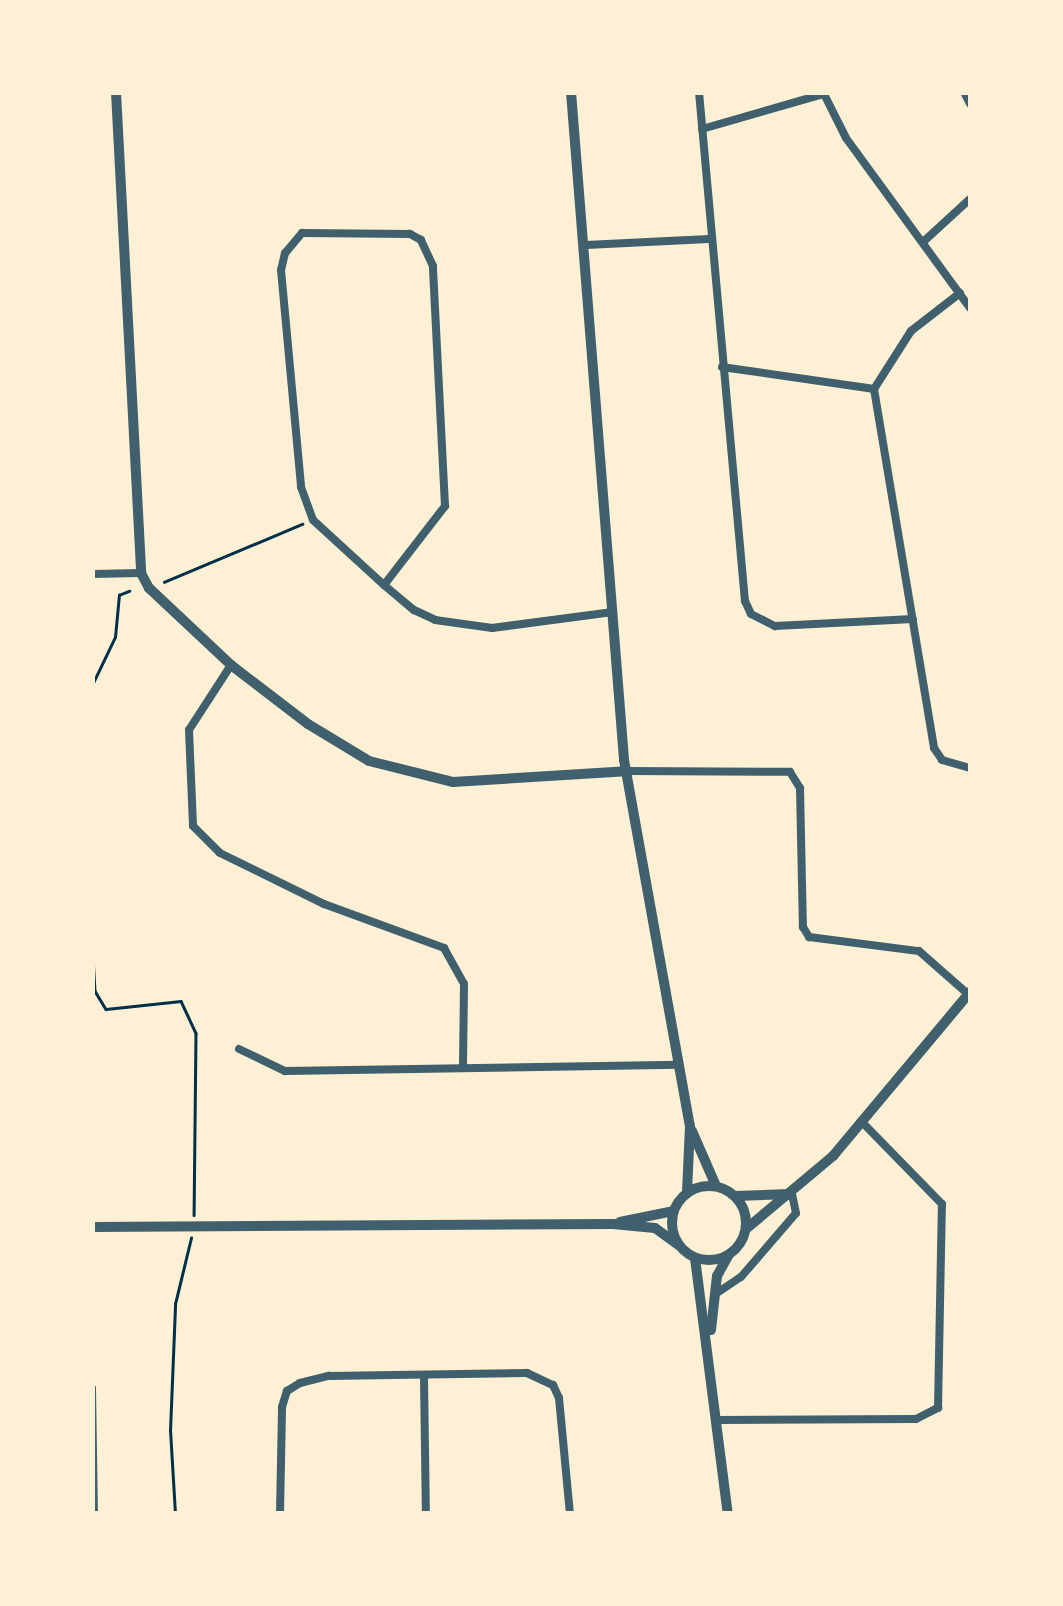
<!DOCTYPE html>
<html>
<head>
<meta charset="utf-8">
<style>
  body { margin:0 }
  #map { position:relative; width:1063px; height:1606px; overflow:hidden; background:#fdf0d5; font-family:Figtree,sans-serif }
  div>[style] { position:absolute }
  .path>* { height:2.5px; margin:-1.25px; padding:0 1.25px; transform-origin:1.25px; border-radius:1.25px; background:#003049 }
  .minor>* { height:8px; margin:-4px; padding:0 4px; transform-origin:4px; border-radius:4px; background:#3f606c }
  .tertiary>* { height:10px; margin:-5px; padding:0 5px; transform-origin:5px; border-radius:5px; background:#3f606c }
  .tertiary>.ring { margin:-5px; padding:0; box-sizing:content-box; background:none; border:10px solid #3f606c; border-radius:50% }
  span { translate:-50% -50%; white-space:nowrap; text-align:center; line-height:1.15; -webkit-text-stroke:8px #fdf0d5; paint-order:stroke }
  .frame { position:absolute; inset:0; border:95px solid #fdf0d5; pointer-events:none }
</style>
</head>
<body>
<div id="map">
  <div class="path">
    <i style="left:164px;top:582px;width:150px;rotate:-22.8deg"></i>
    <i style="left:92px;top:685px;width:53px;rotate:-64.4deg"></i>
    <i style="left:115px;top:637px;width:42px;rotate:-84.6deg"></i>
    <i style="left:119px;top:595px;width:11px;rotate:-22deg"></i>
    <i style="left:92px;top:939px;width:52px;rotate:86.7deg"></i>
    <i style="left:95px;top:991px;width:21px;rotate:59deg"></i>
    <i style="left:106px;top:1009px;width:75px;rotate:-6.1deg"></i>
    <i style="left:181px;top:1001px;width:35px;rotate:65deg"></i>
    <i style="left:196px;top:1033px;width:182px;rotate:90.6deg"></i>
    <i style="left:175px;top:1514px;width:83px;rotate:-93.4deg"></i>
    <i style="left:170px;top:1431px;width:127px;rotate:-87.7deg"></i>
    <i style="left:175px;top:1304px;width:68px;rotate:-76.4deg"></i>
  </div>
  <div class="minor">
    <i style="left:699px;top:92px;width:511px;rotate:84.84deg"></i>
    <i style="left:745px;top:601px;width:14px;rotate:65deg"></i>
    <i style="left:751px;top:614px;width:27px;rotate:27deg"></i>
    <i style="left:775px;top:626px;width:138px;rotate:-2.9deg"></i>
    <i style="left:823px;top:92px;width:51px;rotate:63.4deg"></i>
    <i style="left:846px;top:138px;width:210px;rotate:53.9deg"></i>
    <i style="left:964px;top:92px;width:13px;rotate:63deg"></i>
    <i style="left:702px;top:129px;width:126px;rotate:-16.1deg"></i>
    <i style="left:923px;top:242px;width:64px;rotate:-42.5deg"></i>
    <i style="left:586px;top:245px;width:123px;rotate:-2.8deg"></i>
    <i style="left:960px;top:293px;width:62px;rotate:142.2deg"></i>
    <i style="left:911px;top:331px;width:69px;rotate:122.5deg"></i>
    <i style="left:874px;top:389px;width:364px;rotate:80.5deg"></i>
    <i style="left:934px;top:748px;width:14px;rotate:56deg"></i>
    <i style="left:942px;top:760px;width:29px;rotate:16deg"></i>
    <i style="left:722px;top:367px;width:154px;rotate:8.2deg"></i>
    <i style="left:92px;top:574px;width:49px;rotate:-1.2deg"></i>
    <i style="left:384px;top:585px;width:100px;rotate:-52.3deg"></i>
    <i style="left:445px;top:506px;width:240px;rotate:-92.9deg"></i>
    <i style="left:433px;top:266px;width:29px;rotate:-115deg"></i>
    <i style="left:421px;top:240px;width:13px;rotate:-151deg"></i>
    <i style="left:410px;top:234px;width:108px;rotate:-179.5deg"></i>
    <i style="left:302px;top:233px;width:26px;rotate:130deg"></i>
    <i style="left:285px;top:253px;width:17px;rotate:103deg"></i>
    <i style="left:281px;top:270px;width:218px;rotate:84.7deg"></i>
    <i style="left:301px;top:487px;width:35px;rotate:70deg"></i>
    <i style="left:313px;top:520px;width:96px;rotate:42.5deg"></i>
    <i style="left:384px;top:585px;width:39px;rotate:40deg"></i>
    <i style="left:414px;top:610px;width:23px;rotate:25deg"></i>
    <i style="left:435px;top:620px;width:58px;rotate:8deg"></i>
    <i style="left:492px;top:628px;width:122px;rotate:-7.5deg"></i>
    <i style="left:231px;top:665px;width:77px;rotate:122.9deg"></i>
    <i style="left:189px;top:730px;width:96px;rotate:87.6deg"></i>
    <i style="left:193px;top:826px;width:38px;rotate:45deg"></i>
    <i style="left:220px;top:853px;width:116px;rotate:26.1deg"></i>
    <i style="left:324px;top:904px;width:128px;rotate:20.1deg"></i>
    <i style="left:444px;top:948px;width:41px;rotate:60.9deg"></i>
    <i style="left:464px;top:984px;width:83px;rotate:90.7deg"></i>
    <i style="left:626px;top:771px;width:164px;rotate:0.3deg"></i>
    <i style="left:790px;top:772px;width:19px;rotate:58deg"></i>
    <i style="left:800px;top:788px;width:139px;rotate:88.8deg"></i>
    <i style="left:803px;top:927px;width:12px;rotate:59deg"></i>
    <i style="left:809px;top:937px;width:111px;rotate:7.3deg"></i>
    <i style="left:919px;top:951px;width:67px;rotate:41.3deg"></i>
    <i style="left:239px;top:1049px;width:51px;rotate:25.6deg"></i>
    <i style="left:285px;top:1071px;width:394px;rotate:-0.9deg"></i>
    <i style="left:717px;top:1293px;width:29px;rotate:-34deg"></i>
    <i style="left:741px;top:1277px;width:84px;rotate:-49.3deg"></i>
    <i style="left:796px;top:1213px;width:19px;rotate:-102deg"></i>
    <i style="left:424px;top:1378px;width:136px;rotate:89.2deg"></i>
    <i style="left:92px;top:1388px;width:126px;rotate:89.1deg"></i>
    <i style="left:717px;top:1420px;width:199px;rotate:-0.3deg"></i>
    <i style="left:916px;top:1419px;width:25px;rotate:-27deg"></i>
    <i style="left:938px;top:1408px;width:204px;rotate:-88.9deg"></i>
    <i style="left:942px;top:1204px;width:116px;rotate:-134.3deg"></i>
    <i style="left:280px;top:1514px;width:107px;rotate:-88.9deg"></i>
    <i style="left:282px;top:1407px;width:17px;rotate:-73deg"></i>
    <i style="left:287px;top:1391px;width:15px;rotate:-32deg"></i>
    <i style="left:300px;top:1383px;width:30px;rotate:-14deg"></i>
    <i style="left:329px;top:1376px;width:198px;rotate:-0.9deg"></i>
    <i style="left:527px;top:1373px;width:29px;rotate:25deg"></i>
    <i style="left:553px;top:1385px;width:14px;rotate:65deg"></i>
    <i style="left:559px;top:1398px;width:117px;rotate:84.6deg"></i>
  </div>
  <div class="tertiary">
    <i style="left:116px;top:92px;width:482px;rotate:87deg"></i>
    <i style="left:141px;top:573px;width:17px;rotate:62deg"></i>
    <i style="left:149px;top:588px;width:112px;rotate:43.2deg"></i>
    <i style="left:231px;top:665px;width:97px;rotate:37.5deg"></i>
    <i style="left:308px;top:724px;width:71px;rotate:31.2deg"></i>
    <i style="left:369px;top:761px;width:87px;rotate:14deg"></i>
    <i style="left:453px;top:782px;width:173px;rotate:-3.6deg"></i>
    <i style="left:571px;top:92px;width:670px;rotate:85.46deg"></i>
    <i style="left:624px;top:760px;width:372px;rotate:79.8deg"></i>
    <i style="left:690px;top:1126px;width:66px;rotate:92.6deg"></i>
    <i style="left:692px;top:1131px;width:60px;rotate:66.4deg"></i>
    <i class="ring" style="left:672px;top:1186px;width:64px;height:64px"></i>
    <i style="left:735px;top:1196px;width:56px;rotate:-2deg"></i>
    <i style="left:620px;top:1222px;width:54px;rotate:-11.7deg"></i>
    <i style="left:92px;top:1227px;width:521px;rotate:-0.33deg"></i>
    <i style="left:613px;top:1224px;width:42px;rotate:5.4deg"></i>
    <i style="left:655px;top:1228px;width:29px;rotate:36deg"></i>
    <i style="left:746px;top:1229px;width:114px;rotate:-40deg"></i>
    <i style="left:833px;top:1156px;width:214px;rotate:-50.1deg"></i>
    <i style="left:695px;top:1258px;width:258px;rotate:82.7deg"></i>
    <i style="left:711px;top:1330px;width:54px;rotate:-83.7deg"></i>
    <i style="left:717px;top:1276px;width:23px;rotate:-61deg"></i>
  </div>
  <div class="frame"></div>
</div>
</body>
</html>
